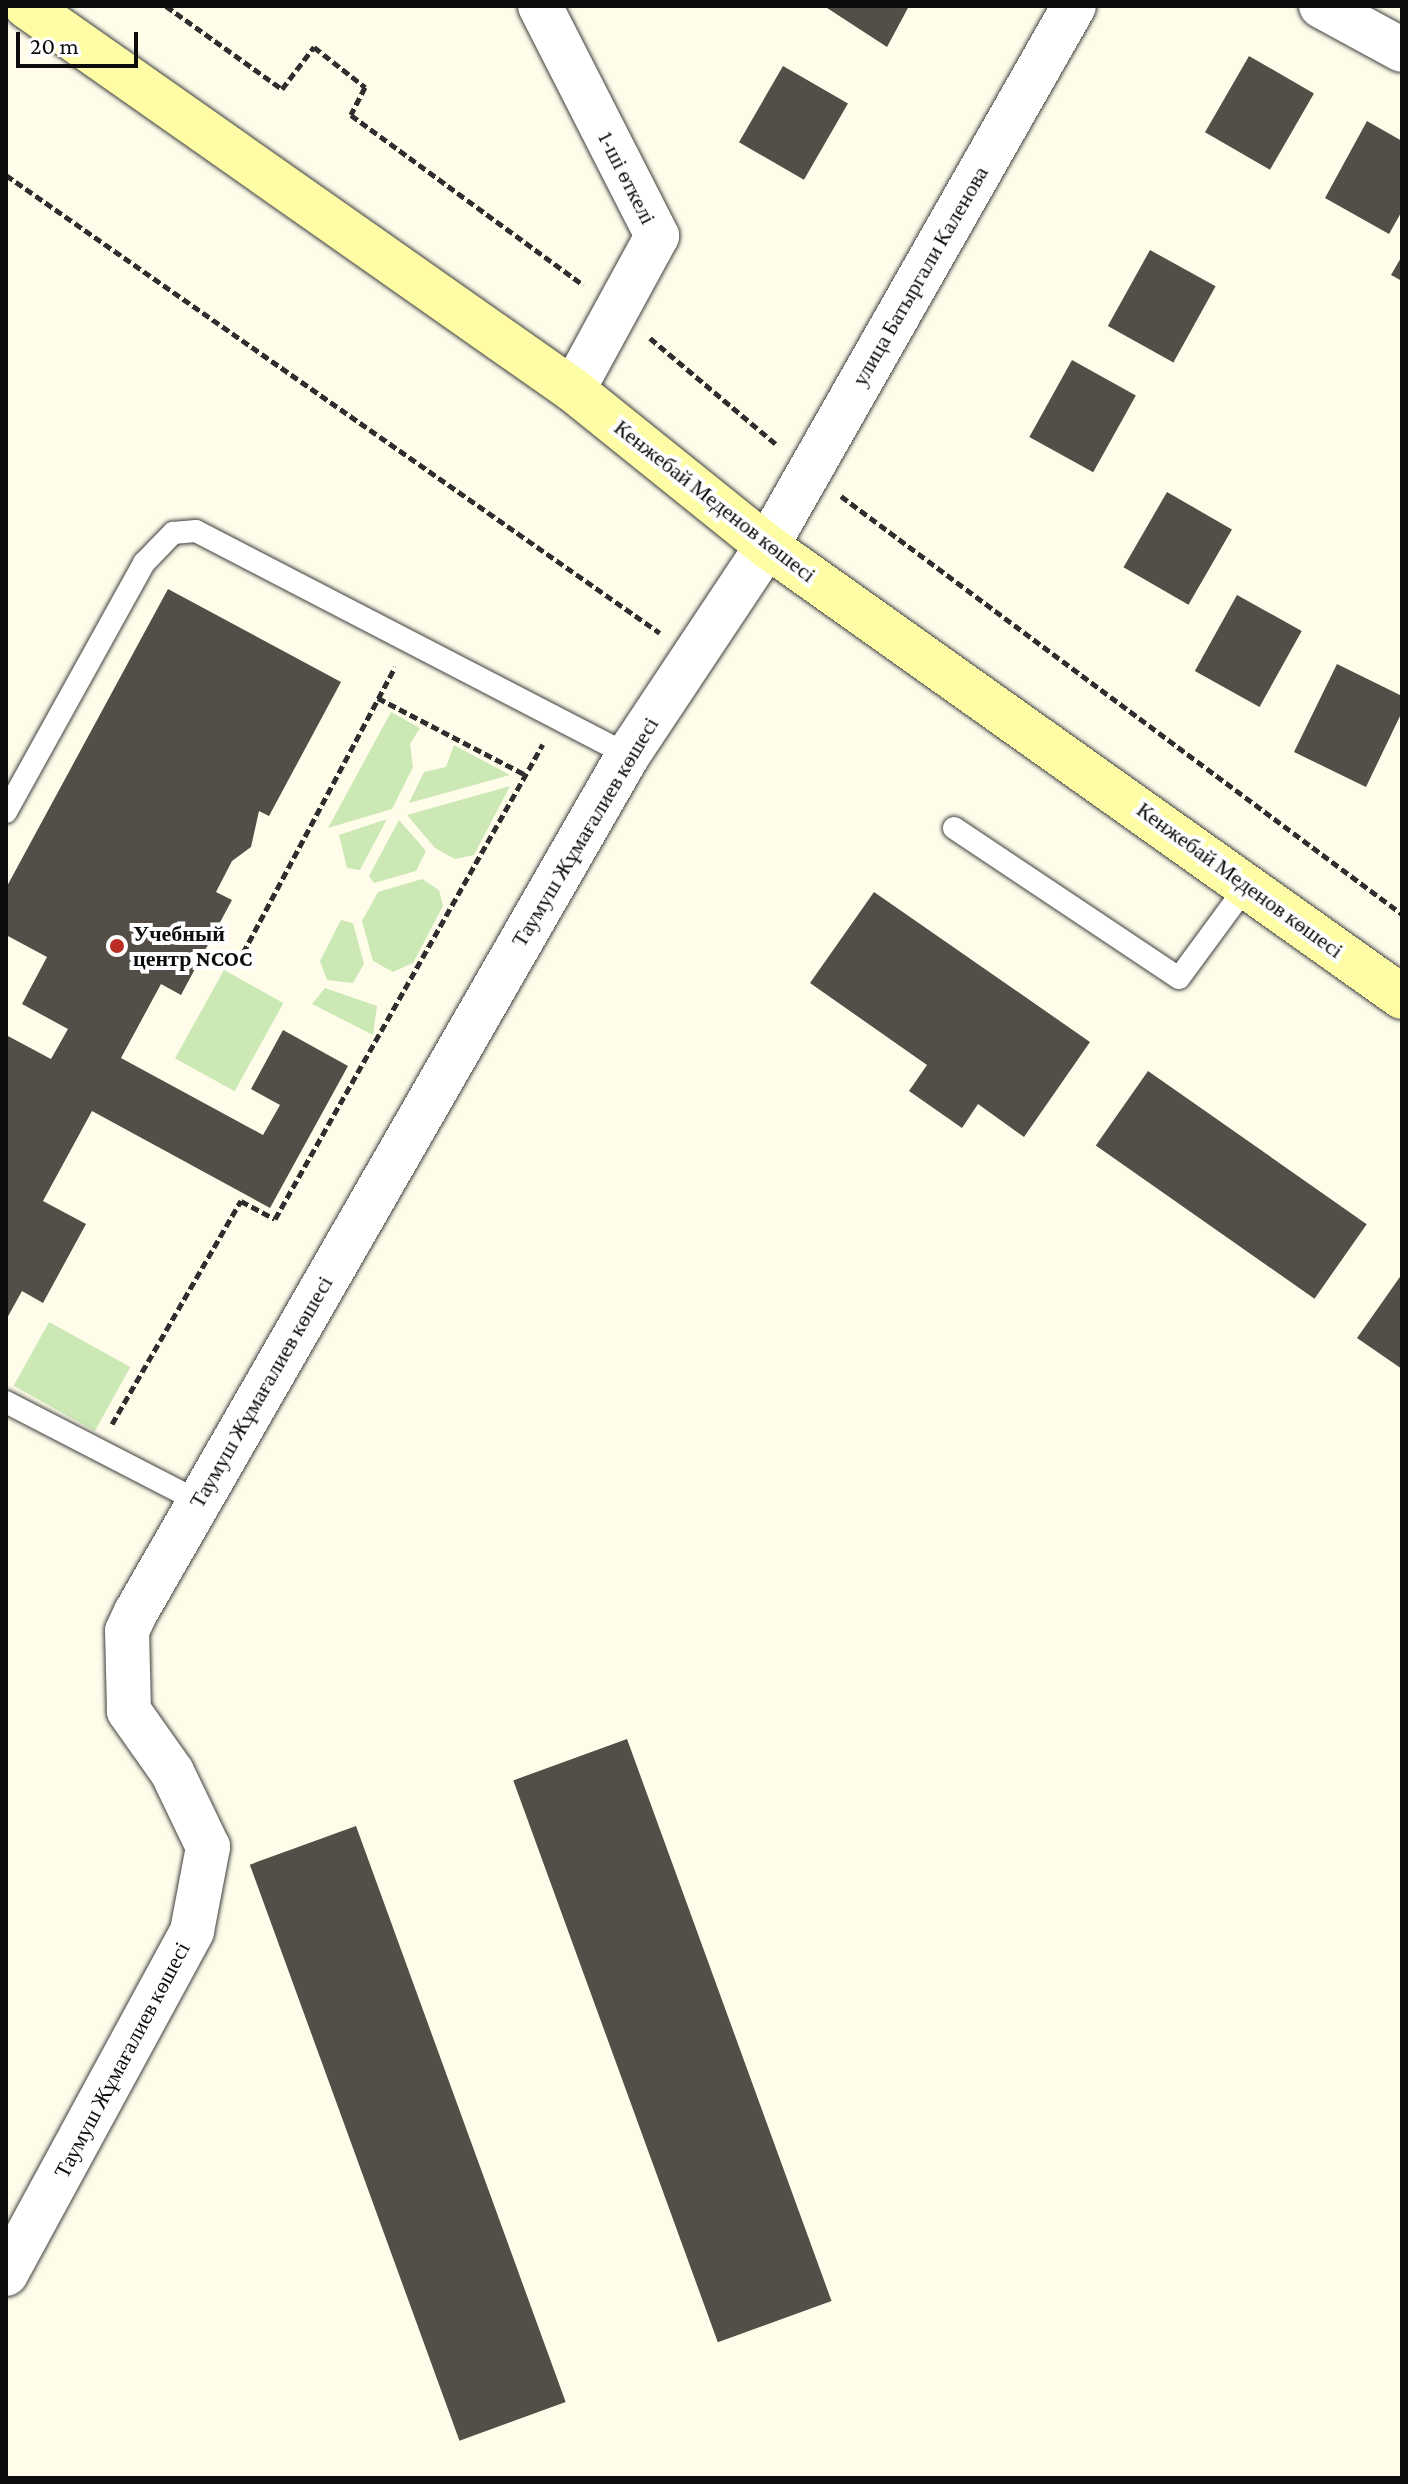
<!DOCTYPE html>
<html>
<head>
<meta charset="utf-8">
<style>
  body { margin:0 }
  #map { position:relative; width:1408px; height:2484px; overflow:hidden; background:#fffdea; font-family:"Crimson Pro",serif }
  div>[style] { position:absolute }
  .green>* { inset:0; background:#cbe8b5; transform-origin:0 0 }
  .building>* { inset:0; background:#544e48; transform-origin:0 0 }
  .path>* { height:5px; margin-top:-2.5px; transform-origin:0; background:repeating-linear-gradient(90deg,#2e2e2e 0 8px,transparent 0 12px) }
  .roads { filter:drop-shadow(0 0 2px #3f3f3f) drop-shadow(0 0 2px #3f3f3f) }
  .lane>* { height:22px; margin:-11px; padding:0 11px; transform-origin:11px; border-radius:11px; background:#fff }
  .street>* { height:44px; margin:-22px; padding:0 22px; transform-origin:22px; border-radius:22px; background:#fff }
  .secondary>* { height:44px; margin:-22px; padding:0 22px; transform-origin:22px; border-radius:22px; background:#fefda6 }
  .dots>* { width:22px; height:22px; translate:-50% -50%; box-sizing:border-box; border:4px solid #fff; border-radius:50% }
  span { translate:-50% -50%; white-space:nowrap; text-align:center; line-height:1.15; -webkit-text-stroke:8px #fff; paint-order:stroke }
  .street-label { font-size:22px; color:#0c0c0c }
  .poi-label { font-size:22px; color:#0c0c0c; font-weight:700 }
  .left { translate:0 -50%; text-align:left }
  .frame { position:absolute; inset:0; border:8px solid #0c0c0c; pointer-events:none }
  .scale { position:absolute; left:16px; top:32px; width:122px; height:36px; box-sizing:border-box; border:4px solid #0c0c0c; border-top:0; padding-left:10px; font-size:24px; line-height:28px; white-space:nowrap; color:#0c0c0c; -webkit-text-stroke:6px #fff; paint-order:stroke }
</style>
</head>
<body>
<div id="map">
  <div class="green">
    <i style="clip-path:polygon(391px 712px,420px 728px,410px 744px,413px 767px,392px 809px,328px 828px)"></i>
    <i style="clip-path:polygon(454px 745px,510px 775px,409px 803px,424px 772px,446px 767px)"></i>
    <i style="clip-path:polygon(510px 786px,474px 855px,455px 859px,435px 848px,407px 815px)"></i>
    <i style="clip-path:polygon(387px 819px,360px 870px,347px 868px,339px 835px)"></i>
    <i style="clip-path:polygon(399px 820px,426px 851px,416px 871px,374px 883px,369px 876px)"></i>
    <i style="clip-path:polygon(422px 879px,439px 890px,443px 906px,413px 963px,393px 972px,373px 961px,362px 921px,378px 892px)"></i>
    <i style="clip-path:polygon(341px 920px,353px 923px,364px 964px,353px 983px,327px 980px,320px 961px)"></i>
    <i style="left:224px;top:970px;width:68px;height:101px;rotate:29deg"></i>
    <i style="clip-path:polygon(325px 988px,377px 1006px,373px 1035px,312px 1004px)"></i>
    <i style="left:49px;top:1322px;width:93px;height:73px;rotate:29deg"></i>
  </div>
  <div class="building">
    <i style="clip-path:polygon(824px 6px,909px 6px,887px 47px)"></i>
    <i style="left:1249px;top:56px;width:75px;height:88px;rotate:30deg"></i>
    <i style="left:783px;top:66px;width:75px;height:88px;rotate:30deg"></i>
    <i style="clip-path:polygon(1367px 121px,1402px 141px,1402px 211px,1389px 234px,1325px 198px)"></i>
    <i style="left:1150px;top:250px;width:75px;height:87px;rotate:29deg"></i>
    <i style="clip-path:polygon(1402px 256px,1402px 281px,1391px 275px)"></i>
    <i style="left:1072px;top:360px;width:73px;height:88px;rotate:29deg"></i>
    <i style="left:1167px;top:492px;width:75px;height:87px;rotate:30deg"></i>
    <i style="clip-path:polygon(168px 589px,341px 682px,269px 816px,259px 811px,251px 847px,232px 861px,216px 892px,232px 900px,181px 995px,161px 984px,121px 1058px,263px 1135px,280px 1105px,251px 1089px,283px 1030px,348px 1066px,270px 1208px,92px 1111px,43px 1201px,86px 1224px,43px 1303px,22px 1291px,6px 1320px,6px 1035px,51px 1059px,68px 1029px,22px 1004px,47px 957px,6px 935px,6px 888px)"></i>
    <i style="left:1237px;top:595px;width:74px;height:87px;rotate:29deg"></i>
    <i style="clip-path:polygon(1337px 664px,1402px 696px,1402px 712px,1366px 787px,1294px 752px)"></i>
    <i style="clip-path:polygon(874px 892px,1090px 1042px,1024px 1137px,978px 1104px,962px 1128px,909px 1091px,927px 1065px,810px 983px)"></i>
    <i style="left:1148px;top:1071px;width:267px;height:91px;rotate:35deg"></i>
    <i style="clip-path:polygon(1402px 1274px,1402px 1369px,1357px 1338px)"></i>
    <i style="left:627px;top:1739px;width:598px;height:121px;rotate:70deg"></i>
    <i style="left:356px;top:1826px;width:613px;height:113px;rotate:70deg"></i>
  </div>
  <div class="path">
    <i style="left:166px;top:6px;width:143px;rotate:35.6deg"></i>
    <i style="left:282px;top:89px;width:53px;rotate:-52.7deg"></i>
    <i style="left:314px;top:47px;width:65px;rotate:38.1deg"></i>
    <i style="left:365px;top:87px;width:31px;rotate:117deg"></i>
    <i style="left:351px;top:115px;width:288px;rotate:36.2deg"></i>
    <i style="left:6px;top:175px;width:798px;rotate:35deg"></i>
    <i style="left:650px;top:338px;width:166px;rotate:40.1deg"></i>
    <i style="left:841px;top:496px;width:700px;rotate:36.69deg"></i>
    <i style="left:378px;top:698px;width:167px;rotate:27.5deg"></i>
    <i style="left:243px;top:953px;width:324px;rotate:-62deg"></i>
    <i style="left:112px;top:1424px;width:258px;rotate:-60deg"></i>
    <i style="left:241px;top:1201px;width:38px;rotate:28deg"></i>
    <i style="left:275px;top:1219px;width:545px;rotate:-60.57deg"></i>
  </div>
  <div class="roads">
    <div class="lane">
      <i style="left:6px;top:812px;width:285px;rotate:-61deg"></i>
      <i style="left:144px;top:563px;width:42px;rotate:-46deg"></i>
      <i style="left:173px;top:533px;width:23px;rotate:-5deg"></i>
      <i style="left:196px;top:531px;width:487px;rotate:27.4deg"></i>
      <i style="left:954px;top:828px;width:270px;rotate:33.7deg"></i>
      <i style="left:1179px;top:978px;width:117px;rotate:-53.7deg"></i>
      <i style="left:6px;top:1402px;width:216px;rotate:27.3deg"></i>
    </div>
    <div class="street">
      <i style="left:540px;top:6px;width:258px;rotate:63deg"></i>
      <i style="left:657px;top:236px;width:175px;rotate:118.6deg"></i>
      <i style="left:1321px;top:6px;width:92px;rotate:28.5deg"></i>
      <i style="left:6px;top:2274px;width:390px;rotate:-61.5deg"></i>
      <i style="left:192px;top:1931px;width:86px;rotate:-79.2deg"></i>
      <i style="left:208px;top:1847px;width:83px;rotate:-115.6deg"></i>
      <i style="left:172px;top:1772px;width:75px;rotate:-125.2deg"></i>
      <i style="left:129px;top:1711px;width:80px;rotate:-91.4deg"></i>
      <i style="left:127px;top:1631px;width:21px;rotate:-65deg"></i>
      <i style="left:136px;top:1612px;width:988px;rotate:-60.14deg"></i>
      <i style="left:628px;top:755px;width:251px;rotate:-56.4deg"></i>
      <i style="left:767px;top:546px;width:621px;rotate:-60.38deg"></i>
    </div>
    <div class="secondary">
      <i style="left:26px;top:6px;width:668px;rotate:35.07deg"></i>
      <i style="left:573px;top:390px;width:249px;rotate:38.8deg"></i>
      <i style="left:767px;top:546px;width:779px;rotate:35.38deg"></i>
    </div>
  </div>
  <div class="dots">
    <i style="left:117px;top:946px;background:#b92d26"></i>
  </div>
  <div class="street-label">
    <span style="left:627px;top:178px;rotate:63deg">1-ші өткелі</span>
    <span style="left:920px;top:276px;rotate:-60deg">улица Батыргали Каленова</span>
    <span style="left:715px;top:501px;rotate:38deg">Кенжебай Меденов көшесі</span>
    <span style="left:585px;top:832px;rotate:-59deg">Таумуш Жұмағалиев көшесі</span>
    <span style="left:1240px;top:880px;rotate:36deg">Кенжебай Меденов көшесі</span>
    <span style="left:261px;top:1392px;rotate:-60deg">Таумуш Жұмағалиев көшесі</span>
    <span style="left:122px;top:2060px;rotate:-62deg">Таумуш Жұмағалиев көшесі</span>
  </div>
  <div class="poi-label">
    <span class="left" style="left:133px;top:946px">Учебный<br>центр NCOC</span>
  </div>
  <div class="frame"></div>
  <div class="scale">20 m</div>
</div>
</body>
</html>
